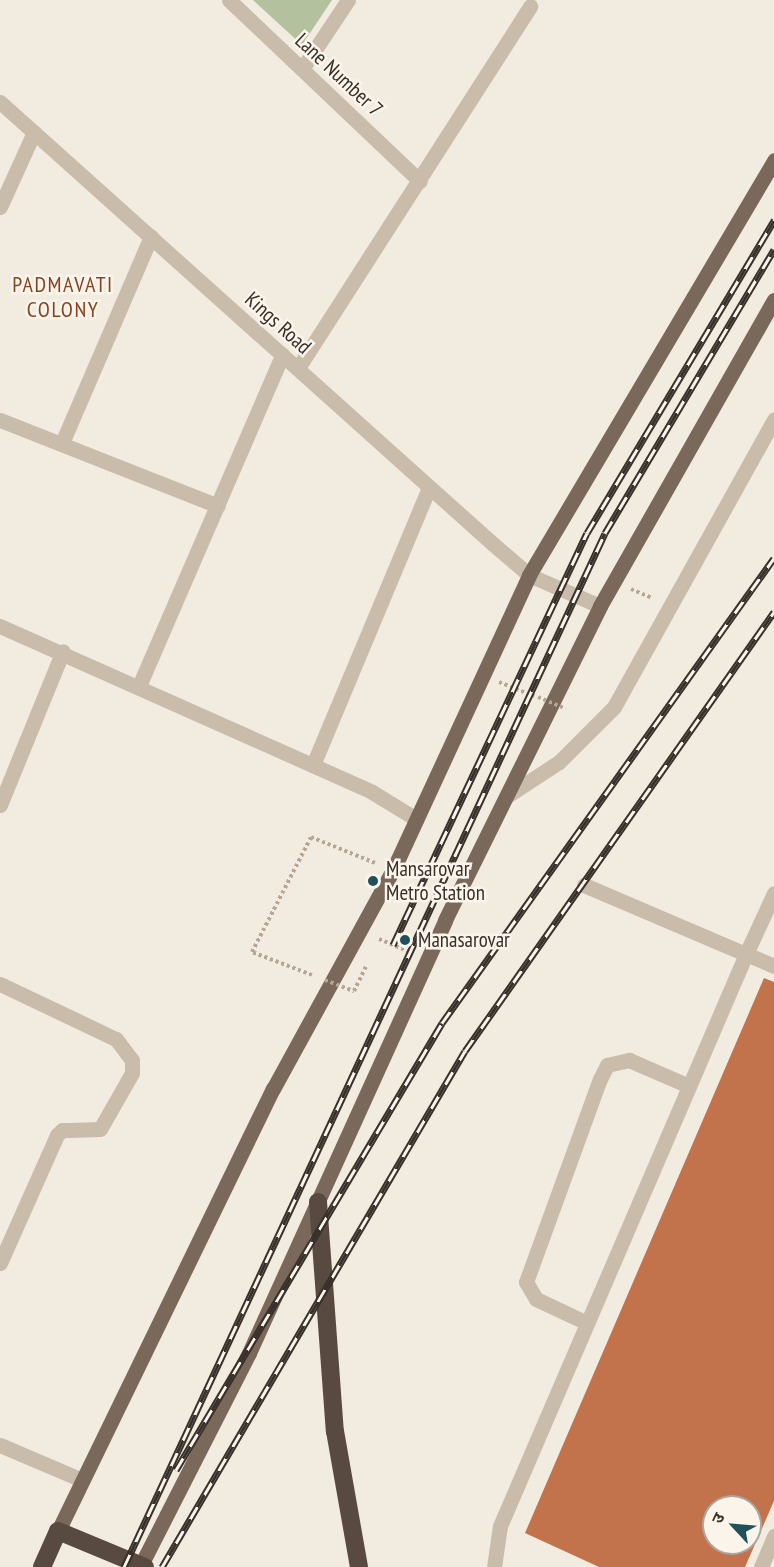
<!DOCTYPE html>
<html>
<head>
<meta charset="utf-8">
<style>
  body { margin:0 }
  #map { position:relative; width:774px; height:1567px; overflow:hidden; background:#f2ebdf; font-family:"PT Sans Narrow","Noto Sans Devanagari",sans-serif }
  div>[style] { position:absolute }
  .green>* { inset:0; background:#b3c19f }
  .building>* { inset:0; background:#c3734c }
  .path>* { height:4px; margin-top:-2px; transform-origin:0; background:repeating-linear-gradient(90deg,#b6a695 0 3px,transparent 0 6px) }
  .minor>* { height:15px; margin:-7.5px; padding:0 7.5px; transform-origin:7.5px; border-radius:7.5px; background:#cabcab }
  .major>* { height:15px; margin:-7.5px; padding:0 7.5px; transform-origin:7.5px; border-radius:7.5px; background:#7a685b }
  .highway>* { height:18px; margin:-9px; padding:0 9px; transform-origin:9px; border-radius:9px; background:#594a41 }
  .rail>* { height:7px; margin-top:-3.5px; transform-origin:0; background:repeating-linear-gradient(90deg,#faf4eb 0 14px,#38302a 0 28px); box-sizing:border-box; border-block:2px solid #38302a }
  .path-bridge>* { height:4px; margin-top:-2px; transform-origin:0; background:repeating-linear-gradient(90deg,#b6a695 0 3px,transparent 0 6px) }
  .dots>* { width:16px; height:16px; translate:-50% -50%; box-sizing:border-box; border:3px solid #faf4eb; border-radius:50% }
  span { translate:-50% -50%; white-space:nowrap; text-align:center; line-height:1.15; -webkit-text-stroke:5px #faf4eb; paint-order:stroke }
  .street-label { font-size:21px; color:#38302a }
  .poi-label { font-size:21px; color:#38302a }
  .left { translate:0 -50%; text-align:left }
  .neighbourhood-label { font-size:22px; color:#864424; letter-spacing:1.5px }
  .north { position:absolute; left:702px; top:1495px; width:60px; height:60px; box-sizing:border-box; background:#faf4eb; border:2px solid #aca69e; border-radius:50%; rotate:296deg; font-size:16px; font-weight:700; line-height:24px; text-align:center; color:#38302a }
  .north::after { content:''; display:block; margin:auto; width:21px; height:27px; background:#205159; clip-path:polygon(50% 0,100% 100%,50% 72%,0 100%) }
</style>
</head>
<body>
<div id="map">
  <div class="green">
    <i style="clip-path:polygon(253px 0,332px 0,302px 45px)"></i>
  </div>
  <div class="building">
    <i style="clip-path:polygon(evenodd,764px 978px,774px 982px,774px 1501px,745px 1567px,599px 1567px,525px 1533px,764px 978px,714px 1507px,750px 1507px,750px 1543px,714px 1543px,714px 1507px)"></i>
  </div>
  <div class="path">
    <i style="left:631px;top:589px;width:23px;rotate:23deg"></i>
    <i style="left:499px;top:682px;width:38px;rotate:22deg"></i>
    <i style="left:379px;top:939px;width:33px;rotate:23deg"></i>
    <i style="left:312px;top:975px;width:64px;rotate:-159deg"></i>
    <i style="left:252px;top:952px;width:129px;rotate:-62.8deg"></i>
    <i style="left:311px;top:837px;width:69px;rotate:22.1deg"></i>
    <i style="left:354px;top:991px;width:28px;rotate:-64deg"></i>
  </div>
  <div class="minor">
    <i style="left:229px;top:0;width:263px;rotate:43.5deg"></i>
    <i style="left:302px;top:69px;width:83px;rotate:-56.3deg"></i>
    <i style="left:0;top:102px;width:662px;rotate:41.88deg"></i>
    <i style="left:493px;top:544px;width:48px;rotate:40.7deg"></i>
    <i style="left:529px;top:575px;width:77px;rotate:23.6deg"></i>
    <i style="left:0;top:207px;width:82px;rotate:-65.6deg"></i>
    <i style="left:298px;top:368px;width:430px;rotate:-57.3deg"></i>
    <i style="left:0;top:420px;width:234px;rotate:21.5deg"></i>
    <i style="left:62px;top:443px;width:225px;rotate:-66.7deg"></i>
    <i style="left:0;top:626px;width:407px;rotate:24deg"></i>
    <i style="left:372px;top:792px;width:52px;rotate:31.5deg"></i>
    <i style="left:139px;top:686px;width:361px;rotate:-66.6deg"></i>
    <i style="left:313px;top:765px;width:298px;rotate:-67.3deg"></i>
    <i style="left:507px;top:796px;width:62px;rotate:-33.2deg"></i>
    <i style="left:559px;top:762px;width:78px;rotate:-45deg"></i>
    <i style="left:614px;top:707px;width:329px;rotate:-60.9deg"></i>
    <i style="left:0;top:805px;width:166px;rotate:-67.8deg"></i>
    <i style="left:584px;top:885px;width:176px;rotate:23.1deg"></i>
    <i style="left:746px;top:954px;width:67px;rotate:-65.3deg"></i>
    <i style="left:0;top:984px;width:128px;rotate:25.4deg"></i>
    <i style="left:116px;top:1039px;width:26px;rotate:53deg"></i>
    <i style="left:132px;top:1060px;width:13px;rotate:90deg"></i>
    <i style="left:132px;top:1073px;width:64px;rotate:119.7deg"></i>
    <i style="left:100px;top:1129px;width:38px;rotate:178deg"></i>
    <i style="left:62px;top:1130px;width:7px;rotate:135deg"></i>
    <i style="left:57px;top:1135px;width:140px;rotate:114deg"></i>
    <i style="left:587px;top:1323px;width:56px;rotate:-154.8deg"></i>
    <i style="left:536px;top:1299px;width:20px;rotate:-120deg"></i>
    <i style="left:526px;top:1282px;width:216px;rotate:-70deg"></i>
    <i style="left:600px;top:1079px;width:16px;rotate:-63deg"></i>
    <i style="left:607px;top:1065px;width:23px;rotate:-13deg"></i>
    <i style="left:629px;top:1060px;width:65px;rotate:23.4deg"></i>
    <i style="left:0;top:1445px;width:89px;rotate:23.1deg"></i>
    <i style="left:494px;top:1567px;width:41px;rotate:-81.7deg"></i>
    <i style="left:500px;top:1526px;width:623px;rotate:-66.73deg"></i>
    <i style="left:746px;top:954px;width:30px;rotate:23deg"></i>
    <i style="left:761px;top:1567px;width:34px;rotate:-67deg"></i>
  </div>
  <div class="major">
    <i style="left:58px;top:1531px;width:492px;rotate:-64.1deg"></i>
    <i style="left:273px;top:1089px;width:250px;rotate:-61.3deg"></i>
    <i style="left:393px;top:870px;width:325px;rotate:-65.2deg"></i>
    <i style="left:529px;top:575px;width:482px;rotate:-59.4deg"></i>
    <i style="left:141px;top:1565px;width:238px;rotate:-63deg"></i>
    <i style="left:249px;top:1353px;width:475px;rotate:-65.6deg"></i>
    <i style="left:445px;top:920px;width:350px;rotate:-63.7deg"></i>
    <i style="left:600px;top:606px;width:352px;rotate:-60.4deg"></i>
  </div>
  <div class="highway">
    <i style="left:318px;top:1202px;width:230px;rotate:85.8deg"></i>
    <i style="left:335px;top:1431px;width:138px;rotate:80deg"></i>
    <i style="left:42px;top:1567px;width:39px;rotate:-66deg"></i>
    <i style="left:58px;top:1531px;width:94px;rotate:22.5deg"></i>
  </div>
  <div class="rail">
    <i style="left:393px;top:945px;width:455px;rotate:-64.8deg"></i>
    <i style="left:587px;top:533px;width:365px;rotate:-59.1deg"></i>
    <i style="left:176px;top:1470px;width:520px;rotate:-59.24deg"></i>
    <i style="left:442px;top:1023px;width:571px;rotate:-54.47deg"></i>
    <i style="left:124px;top:1567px;width:1140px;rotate:-65.05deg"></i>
    <i style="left:605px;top:533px;width:330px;rotate:-59.2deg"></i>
    <i style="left:162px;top:1567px;width:598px;rotate:-59.58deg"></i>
    <i style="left:465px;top:1051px;width:537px;rotate:-54.86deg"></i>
  </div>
  <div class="path-bridge">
    <i style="left:538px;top:697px;width:30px;rotate:23deg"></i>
    <i style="left:325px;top:980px;width:31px;rotate:21deg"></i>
  </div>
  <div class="dots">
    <i style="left:373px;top:881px;background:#205159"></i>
    <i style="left:405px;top:940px;background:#205159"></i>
  </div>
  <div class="street-label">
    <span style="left:339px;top:75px;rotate:43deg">Lane Number 7</span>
    <span style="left:278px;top:323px;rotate:42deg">Kings Road</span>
  </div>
  <div class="poi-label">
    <span class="left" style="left:386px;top:881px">Mansarovar<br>Metro Station</span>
    <span class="left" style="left:418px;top:940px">Manasarovar</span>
  </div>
  <div class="neighbourhood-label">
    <span style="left:63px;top:297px">PADMAVATI<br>COLONY</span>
  </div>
  <div class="north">उ</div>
</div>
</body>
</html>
